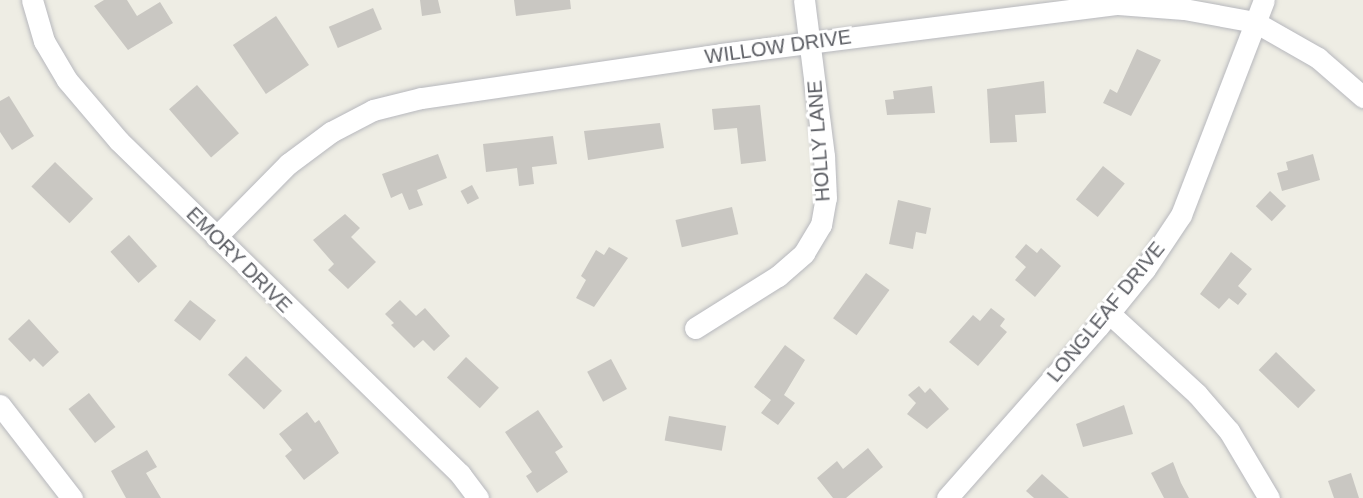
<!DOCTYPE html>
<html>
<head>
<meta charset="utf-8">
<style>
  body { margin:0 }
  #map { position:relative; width:1363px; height:498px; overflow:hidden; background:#eeede4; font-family:Helvetica,sans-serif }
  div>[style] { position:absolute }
  .building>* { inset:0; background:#c9c7c2; transform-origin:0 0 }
  .roads { filter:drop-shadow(0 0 2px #b7b8bd) drop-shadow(0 0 2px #b7b8bd) }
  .minor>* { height:21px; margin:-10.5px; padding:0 10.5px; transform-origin:10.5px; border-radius:10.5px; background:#fff }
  span { translate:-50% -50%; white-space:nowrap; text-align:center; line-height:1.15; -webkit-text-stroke:6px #fff; paint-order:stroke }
  .street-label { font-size:20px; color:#5c5e64 }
</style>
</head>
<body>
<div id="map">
  <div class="building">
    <i style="clip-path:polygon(104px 0,127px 0,137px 16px,160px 2px,173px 23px,128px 50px,94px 6px)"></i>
    <i style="clip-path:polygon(420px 0,438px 0,441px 13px,422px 16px)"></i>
    <i style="clip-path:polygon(514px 0,570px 0,571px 9px,516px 16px)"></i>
    <i style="left:373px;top:8px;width:23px;height:48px;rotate:67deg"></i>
    <i style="left:276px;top:16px;width:59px;height:52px;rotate:56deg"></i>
    <i style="clip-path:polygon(1137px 49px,1161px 60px,1131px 116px,1103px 103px,1110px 89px,1117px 93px)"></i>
    <i style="clip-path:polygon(1044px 81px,1046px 113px,1015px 115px,1017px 142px,990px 143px,987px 89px)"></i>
    <i style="left:197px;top:85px;width:64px;height:37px;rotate:49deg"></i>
    <i style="clip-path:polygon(932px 86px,935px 113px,887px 115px,885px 100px,894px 99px,893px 91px)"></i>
    <i style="clip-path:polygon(9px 96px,34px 136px,12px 150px,0 132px,0 101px)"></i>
    <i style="clip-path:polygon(760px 105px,766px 161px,741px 164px,737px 128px,714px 130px,712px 109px)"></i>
    <i style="clip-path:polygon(660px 123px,664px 148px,588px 160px,584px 131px)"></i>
    <i style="clip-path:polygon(553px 136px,557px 164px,532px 167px,534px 184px,519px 186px,517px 168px,486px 172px,483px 144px)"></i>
    <i style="clip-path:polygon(438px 154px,447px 178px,417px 190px,423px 205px,409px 210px,402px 193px,391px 198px,382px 174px)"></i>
    <i style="clip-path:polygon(1313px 154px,1320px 180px,1282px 191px,1277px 173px,1288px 170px,1286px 162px)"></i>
    <i style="left:55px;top:162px;width:53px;height:34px;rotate:44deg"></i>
    <i style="left:1103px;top:166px;width:28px;height:43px;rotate:39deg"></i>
    <i style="left:472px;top:185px;width:15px;height:13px;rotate:62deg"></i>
    <i style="left:1270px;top:191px;width:22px;height:21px;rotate:43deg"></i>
    <i style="clip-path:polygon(898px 200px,931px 208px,926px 234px,916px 232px,913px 249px,889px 244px)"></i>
    <i style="left:732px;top:207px;width:28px;height:58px;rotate:77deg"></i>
    <i style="clip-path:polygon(345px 214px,360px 228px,351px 237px,376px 262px,348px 289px,328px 270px,334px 264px,313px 240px)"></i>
    <i style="left:129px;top:235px;width:42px;height:25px;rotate:48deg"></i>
    <i style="clip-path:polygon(1026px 244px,1037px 253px,1041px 248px,1061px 266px,1035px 297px,1015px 280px,1026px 267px,1015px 257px)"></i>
    <i style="clip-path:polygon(609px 247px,628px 258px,594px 307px,576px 298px,586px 280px,581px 276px,596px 250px,604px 255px)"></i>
    <i style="clip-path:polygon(1231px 252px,1252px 269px,1238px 286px,1247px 294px,1238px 305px,1229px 298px,1219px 309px,1200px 294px)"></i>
    <i style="left:866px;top:273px;width:29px;height:56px;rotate:36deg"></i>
    <i style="left:190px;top:300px;width:33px;height:26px;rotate:38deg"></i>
    <i style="clip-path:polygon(400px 300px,416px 316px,425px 308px,450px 336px,434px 351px,423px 340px,414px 348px,391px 325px,394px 323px,385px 314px)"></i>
    <i style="clip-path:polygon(991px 308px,1005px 319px,1000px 326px,1007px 332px,978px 366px,949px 342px,973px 315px,980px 321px)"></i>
    <i style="clip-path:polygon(29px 319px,59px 352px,43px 367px,34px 358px,30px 362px,8px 339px)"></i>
    <i style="clip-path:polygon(785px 345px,805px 360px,784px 395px,795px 403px,778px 425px,761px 413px,771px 400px,754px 387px)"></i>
    <i style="left:1276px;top:352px;width:55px;height:25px;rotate:44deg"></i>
    <i style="left:246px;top:356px;width:50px;height:26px;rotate:44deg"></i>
    <i style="left:466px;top:357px;width:45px;height:28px;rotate:43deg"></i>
    <i style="left:611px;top:359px;width:34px;height:27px;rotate:62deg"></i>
    <i style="clip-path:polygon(919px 386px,925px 393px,930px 388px,949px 409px,927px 429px,907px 414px,916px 403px,908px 395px)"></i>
    <i style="left:89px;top:393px;width:43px;height:26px;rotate:52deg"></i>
    <i style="clip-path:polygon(1124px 405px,1133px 434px,1083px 447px,1076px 424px)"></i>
    <i style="clip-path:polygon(538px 410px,563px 447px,555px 452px,568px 472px,537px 493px,526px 476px,532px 472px,505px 432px)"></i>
    <i style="clip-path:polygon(307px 412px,315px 423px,319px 420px,339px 453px,304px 480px,285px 456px,292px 450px,279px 434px)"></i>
    <i style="left:669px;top:416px;width:58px;height:25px;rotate:10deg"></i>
    <i style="clip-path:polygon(868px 448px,883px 467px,846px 498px,833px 498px,817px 478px,837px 461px,843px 469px)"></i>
    <i style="clip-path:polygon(147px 450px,157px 467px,146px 473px,161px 498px,126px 498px,111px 471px)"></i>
    <i style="clip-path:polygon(1173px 462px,1181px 483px,1189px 498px,1164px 498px,1151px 473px)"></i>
    <i style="clip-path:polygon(1351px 473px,1359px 498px,1334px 498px,1328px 481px)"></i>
    <i style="clip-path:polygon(1042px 474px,1069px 498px,1034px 498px,1026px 491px)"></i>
  </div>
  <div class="roads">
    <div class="minor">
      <i style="left:32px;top:0;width:43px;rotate:73.7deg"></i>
      <i style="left:44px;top:41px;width:45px;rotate:59.5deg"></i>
      <i style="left:67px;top:80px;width:80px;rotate:49.6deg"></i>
      <i style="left:119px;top:141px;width:477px;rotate:44.3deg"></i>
      <i style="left:460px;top:474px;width:30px;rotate:53deg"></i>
      <i style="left:216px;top:237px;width:103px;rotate:-45.4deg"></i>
      <i style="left:288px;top:164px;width:54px;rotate:-36.7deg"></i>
      <i style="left:331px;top:132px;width:47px;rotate:-27.6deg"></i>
      <i style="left:373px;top:110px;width:49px;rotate:-14deg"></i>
      <i style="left:421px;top:98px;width:303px;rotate:-8.3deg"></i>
      <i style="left:721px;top:54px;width:400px;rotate:-7.2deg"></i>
      <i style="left:1118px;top:4px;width:66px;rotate:4.3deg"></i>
      <i style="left:1184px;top:9px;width:72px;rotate:10.4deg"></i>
      <i style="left:1255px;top:22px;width:73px;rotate:29.7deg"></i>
      <i style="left:1318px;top:58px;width:60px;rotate:40.9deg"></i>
      <i style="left:1109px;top:313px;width:120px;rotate:42.6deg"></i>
      <i style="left:1197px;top:394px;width:49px;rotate:49.1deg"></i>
      <i style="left:1229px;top:431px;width:78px;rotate:59.2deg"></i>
      <i style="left:695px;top:328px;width:98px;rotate:-32.1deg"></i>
      <i style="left:778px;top:276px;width:35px;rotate:-41deg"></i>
      <i style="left:804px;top:253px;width:33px;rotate:-59deg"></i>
      <i style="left:821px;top:225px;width:27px;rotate:-80deg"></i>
      <i style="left:826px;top:198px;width:42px;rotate:-92.7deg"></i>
      <i style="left:824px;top:156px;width:157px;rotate:-97.3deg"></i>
      <i style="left:0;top:405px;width:118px;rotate:52.3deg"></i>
      <i style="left:947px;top:498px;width:228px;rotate:-48.6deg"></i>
      <i style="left:1098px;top:327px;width:75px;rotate:-51deg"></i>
      <i style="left:1145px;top:269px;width:65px;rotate:-56.3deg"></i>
      <i style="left:1181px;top:215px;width:230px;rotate:-68.9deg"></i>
    </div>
  </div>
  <div class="street-label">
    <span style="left:778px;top:47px;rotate:-8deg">WILLOW DRIVE</span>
    <span style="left:819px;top:141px;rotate:-94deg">HOLLY LANE</span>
    <span style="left:239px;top:260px;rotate:45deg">EMORY DRIVE</span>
    <span style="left:1106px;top:312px;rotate:-51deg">LONGLEAF DRIVE</span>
  </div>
</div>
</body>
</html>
